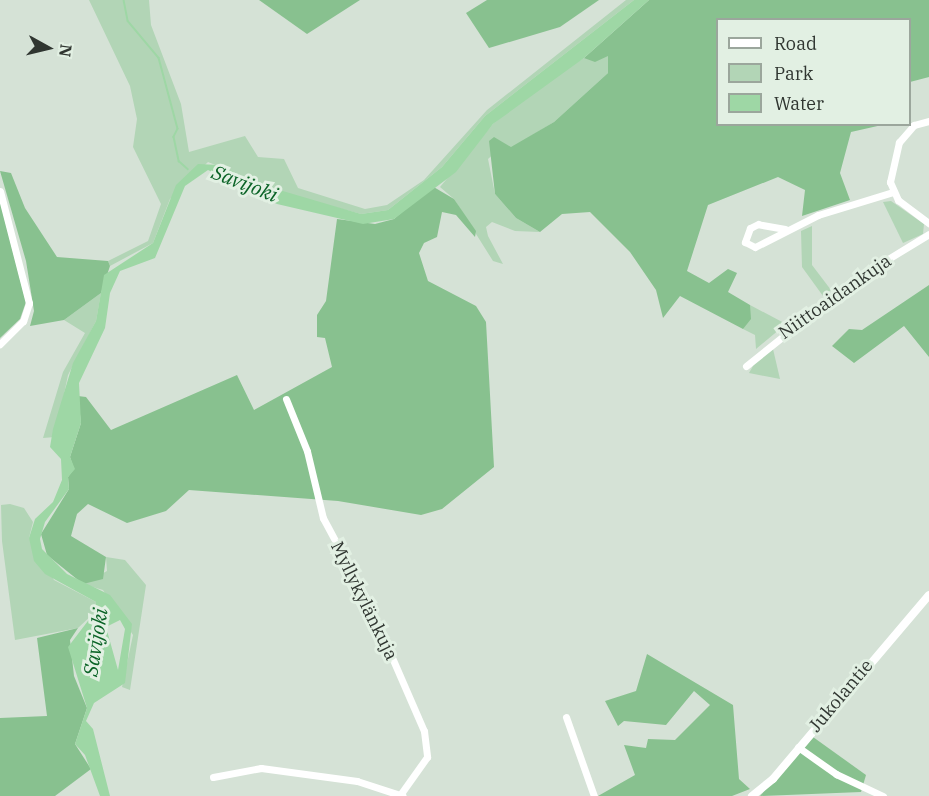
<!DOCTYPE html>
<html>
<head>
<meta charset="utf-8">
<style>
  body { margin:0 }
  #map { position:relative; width:929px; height:796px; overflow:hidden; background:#d5e2d6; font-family:"IBM Plex Serif",serif }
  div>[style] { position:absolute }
  .green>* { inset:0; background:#b2d5b6 }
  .forest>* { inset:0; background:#88c18f }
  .water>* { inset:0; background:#9ed7a5 }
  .stream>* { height:1.5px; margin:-0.75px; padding:0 0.75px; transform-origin:0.75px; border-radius:0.75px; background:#9ed7a5 }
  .minor>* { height:7px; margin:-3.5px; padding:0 3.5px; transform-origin:3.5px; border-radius:3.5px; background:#fff }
  .tertiary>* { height:8px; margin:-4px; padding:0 4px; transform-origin:4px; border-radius:4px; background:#fff }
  span { translate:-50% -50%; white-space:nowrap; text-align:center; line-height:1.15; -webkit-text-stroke:6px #e2f0e3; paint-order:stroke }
  .street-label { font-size:18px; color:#303631 }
  .water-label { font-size:20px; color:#0a6326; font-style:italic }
  .legend { position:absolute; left:716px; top:18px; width:195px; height:108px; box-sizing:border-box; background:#e2f0e3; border:2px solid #9ba69c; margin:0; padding:8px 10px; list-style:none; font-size:18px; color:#303631 }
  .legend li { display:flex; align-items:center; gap:12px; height:30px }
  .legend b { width:30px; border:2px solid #9ba69c }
  .north { position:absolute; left:18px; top:18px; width:60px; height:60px; -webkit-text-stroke:4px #e2f0e3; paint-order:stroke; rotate:98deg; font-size:16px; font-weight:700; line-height:24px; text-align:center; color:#303631 }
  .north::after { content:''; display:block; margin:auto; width:21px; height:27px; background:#303631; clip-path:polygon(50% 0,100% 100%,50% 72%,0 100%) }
</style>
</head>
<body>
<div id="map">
  <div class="green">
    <i style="clip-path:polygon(89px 0,149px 0,151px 25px,181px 104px,189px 152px,245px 136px,258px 157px,284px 159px,298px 188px,365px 209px,387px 205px,424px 180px,487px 110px,626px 0,634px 0,485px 116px,442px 167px,388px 210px,361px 214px,290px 195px,208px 162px,170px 199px,153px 243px,110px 266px,108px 261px,148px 241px,161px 204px,133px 147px,137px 119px,130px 86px)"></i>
    <i style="clip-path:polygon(608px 55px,608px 73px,554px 122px,511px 148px,502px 146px,488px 159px,495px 194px,516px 218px,540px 232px,515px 231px,492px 222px,486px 227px,488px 236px,503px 264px,493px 261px,454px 199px,440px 187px,493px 124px,551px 77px,584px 58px)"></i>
    <i style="clip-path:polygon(891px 201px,924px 224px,923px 234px,903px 243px,883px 202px)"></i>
    <i style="clip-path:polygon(812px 226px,812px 265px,831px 290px,823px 296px,802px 267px,801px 231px)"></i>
    <i style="clip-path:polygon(101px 293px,96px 321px,68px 375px,55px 437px,43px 438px,63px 372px,85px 333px,64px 320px)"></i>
    <i style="clip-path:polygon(750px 305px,786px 324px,756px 349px,755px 335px,743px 329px)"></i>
    <i style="clip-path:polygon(773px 349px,780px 379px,749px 373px,757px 359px)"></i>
    <i style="clip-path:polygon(10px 504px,24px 508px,33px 522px,29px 538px,54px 580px,96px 602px,94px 613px,78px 628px,15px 640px,2px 541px,1px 505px)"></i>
    <i style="clip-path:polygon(106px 557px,125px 560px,146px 585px,130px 690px,122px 687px,133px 635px,103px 590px,83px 584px,107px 571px)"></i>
  </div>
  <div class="forest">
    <i style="clip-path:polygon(259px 0,360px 0,307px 34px)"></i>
    <i style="clip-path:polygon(487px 0,599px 0,560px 27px,489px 48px,466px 13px)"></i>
    <i style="clip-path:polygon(649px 0,929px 0,929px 77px,910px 82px,910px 20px,718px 20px,718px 124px,882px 125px,851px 132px,840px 173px,850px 200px,802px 216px,805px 190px,778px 177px,708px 205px,687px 271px,709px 283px,728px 269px,737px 273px,728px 292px,750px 305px,751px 319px,743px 329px,680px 296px,663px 318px,656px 290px,630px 252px,590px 212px,562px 214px,540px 232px,516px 218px,495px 194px,489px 141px,494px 137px,511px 147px,554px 122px,608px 73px,608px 56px,595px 62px,584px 58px)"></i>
    <i style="clip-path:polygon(0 171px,11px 173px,25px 208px,57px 257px,108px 261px,110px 266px,101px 293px,64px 320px,30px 326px,34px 311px,26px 261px)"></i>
    <i style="clip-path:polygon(432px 186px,454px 199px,476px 231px,475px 237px,456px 215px,442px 212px,437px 237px,424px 243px,419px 253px,428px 281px,476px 306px,486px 322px,494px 467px,442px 509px,421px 515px,338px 501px,189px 490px,166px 511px,127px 523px,88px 504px,77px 514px,71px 536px,106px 557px,103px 579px,83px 584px,47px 555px,41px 534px,69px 489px,68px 477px,74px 469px,70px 457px,81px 423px,78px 396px,86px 397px,111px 430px,237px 375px,254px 410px,332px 367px,325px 338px,317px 337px,317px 315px,326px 301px,337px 219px,375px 224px,394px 219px)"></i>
    <i style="clip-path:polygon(0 201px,26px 302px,20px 319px,0 338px)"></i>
    <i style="clip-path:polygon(929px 285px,929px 357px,904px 326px,854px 363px,832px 346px,849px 329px,862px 330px)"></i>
    <i style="clip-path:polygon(78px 628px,70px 640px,74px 676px,87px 708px,75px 744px,91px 769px,55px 796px,0 796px,0 718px,47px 716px,37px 638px)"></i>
    <i style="clip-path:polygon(647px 654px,733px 705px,739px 779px,750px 789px,732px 796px,598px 796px,635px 775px,624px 745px,646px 748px,648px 739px,675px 740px,710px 705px,694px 691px,666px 725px,624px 721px,618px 726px,605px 701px,636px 691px)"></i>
    <i style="clip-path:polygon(813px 737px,866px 775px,861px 792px,760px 796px)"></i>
  </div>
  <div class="water">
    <i style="clip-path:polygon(evenodd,634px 0,649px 0,584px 58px,493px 124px,456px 172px,394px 219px,363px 224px,277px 204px,208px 170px,185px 186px,155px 258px,120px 271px,110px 293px,105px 328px,79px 383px,81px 423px,70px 457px,75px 469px,68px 477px,69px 489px,45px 522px,40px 539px,42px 549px,67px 574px,110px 595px,132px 624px,125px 683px,94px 703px,86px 721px,93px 729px,110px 796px,100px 796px,85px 755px,75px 744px,87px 708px,68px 647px,94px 613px,96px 602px,45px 574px,34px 561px,29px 538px,35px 519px,53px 502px,62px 480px,61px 459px,50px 447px,53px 429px,73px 363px,96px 321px,104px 275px,153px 243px,176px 185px,198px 164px,219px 165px,259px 184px,361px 214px,388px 210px,442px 167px,485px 116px,634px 0,120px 620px,125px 629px,118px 670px,106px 627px,120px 620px)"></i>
  </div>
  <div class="stream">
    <i style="left:124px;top:0;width:21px;rotate:79deg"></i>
    <i style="left:128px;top:21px;width:48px;rotate:50deg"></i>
    <i style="left:159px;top:58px;width:73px;rotate:75deg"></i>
    <i style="left:178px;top:129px;width:9px;rotate:117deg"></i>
    <i style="left:174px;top:137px;width:25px;rotate:78deg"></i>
    <i style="left:179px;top:161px;width:12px;rotate:42deg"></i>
  </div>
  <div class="minor">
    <i style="left:929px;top:121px;width:16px;rotate:165deg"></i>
    <i style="left:914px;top:125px;width:23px;rotate:131deg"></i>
    <i style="left:899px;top:142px;width:41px;rotate:102.7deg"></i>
    <i style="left:890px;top:182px;width:20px;rotate:66deg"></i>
    <i style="left:898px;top:200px;width:39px;rotate:37deg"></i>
    <i style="left:0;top:191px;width:116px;rotate:75.5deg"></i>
    <i style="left:29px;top:303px;width:19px;rotate:108deg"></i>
    <i style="left:23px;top:321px;width:33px;rotate:135deg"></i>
    <i style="left:785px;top:229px;width:27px;rotate:-170deg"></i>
    <i style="left:758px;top:224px;width:9px;rotate:153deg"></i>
    <i style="left:750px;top:228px;width:15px;rotate:110deg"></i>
    <i style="left:745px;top:242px;width:11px;rotate:27deg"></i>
    <i style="left:755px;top:247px;width:71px;rotate:-26.9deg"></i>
    <i style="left:818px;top:215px;width:78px;rotate:-17deg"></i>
    <i style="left:746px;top:366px;width:136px;rotate:-38.7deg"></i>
    <i style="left:852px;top:281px;width:90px;rotate:-31.4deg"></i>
    <i style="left:286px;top:399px;width:56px;rotate:68deg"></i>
    <i style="left:307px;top:451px;width:69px;rotate:76.6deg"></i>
    <i style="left:323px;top:518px;width:93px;rotate:61.8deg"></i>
    <i style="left:367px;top:600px;width:143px;rotate:66.5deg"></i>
    <i style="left:424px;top:731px;width:26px;rotate:83deg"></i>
    <i style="left:427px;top:757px;width:47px;rotate:125.4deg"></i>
    <i style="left:566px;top:717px;width:84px;rotate:70.5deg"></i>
    <i style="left:798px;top:747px;width:47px;rotate:35.4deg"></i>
    <i style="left:836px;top:774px;width:52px;rotate:25.1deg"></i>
    <i style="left:213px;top:777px;width:49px;rotate:-10.6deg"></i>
    <i style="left:261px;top:768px;width:97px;rotate:7.7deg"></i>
    <i style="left:357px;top:781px;width:48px;rotate:18.1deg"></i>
  </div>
  <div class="tertiary">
    <i style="left:752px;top:796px;width:27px;rotate:-39deg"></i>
    <i style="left:773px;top:779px;width:241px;rotate:-49.7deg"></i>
  </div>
  <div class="street-label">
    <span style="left:835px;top:297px;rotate:-35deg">Niittoaidankuja</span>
    <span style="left:364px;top:601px;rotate:64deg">Myllykylänkuja</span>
    <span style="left:841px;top:696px;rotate:-50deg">Jukolantie</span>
  </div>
  <div class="water-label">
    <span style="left:245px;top:183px;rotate:21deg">Savijoki</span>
    <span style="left:95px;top:642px;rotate:-81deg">Savijoki</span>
  </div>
  <ul class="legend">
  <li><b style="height:8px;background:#fff"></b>Road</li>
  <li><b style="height:16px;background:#b2d5b6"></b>Park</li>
  <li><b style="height:16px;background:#9ed7a5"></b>Water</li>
  </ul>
  <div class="north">N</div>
</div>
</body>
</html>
